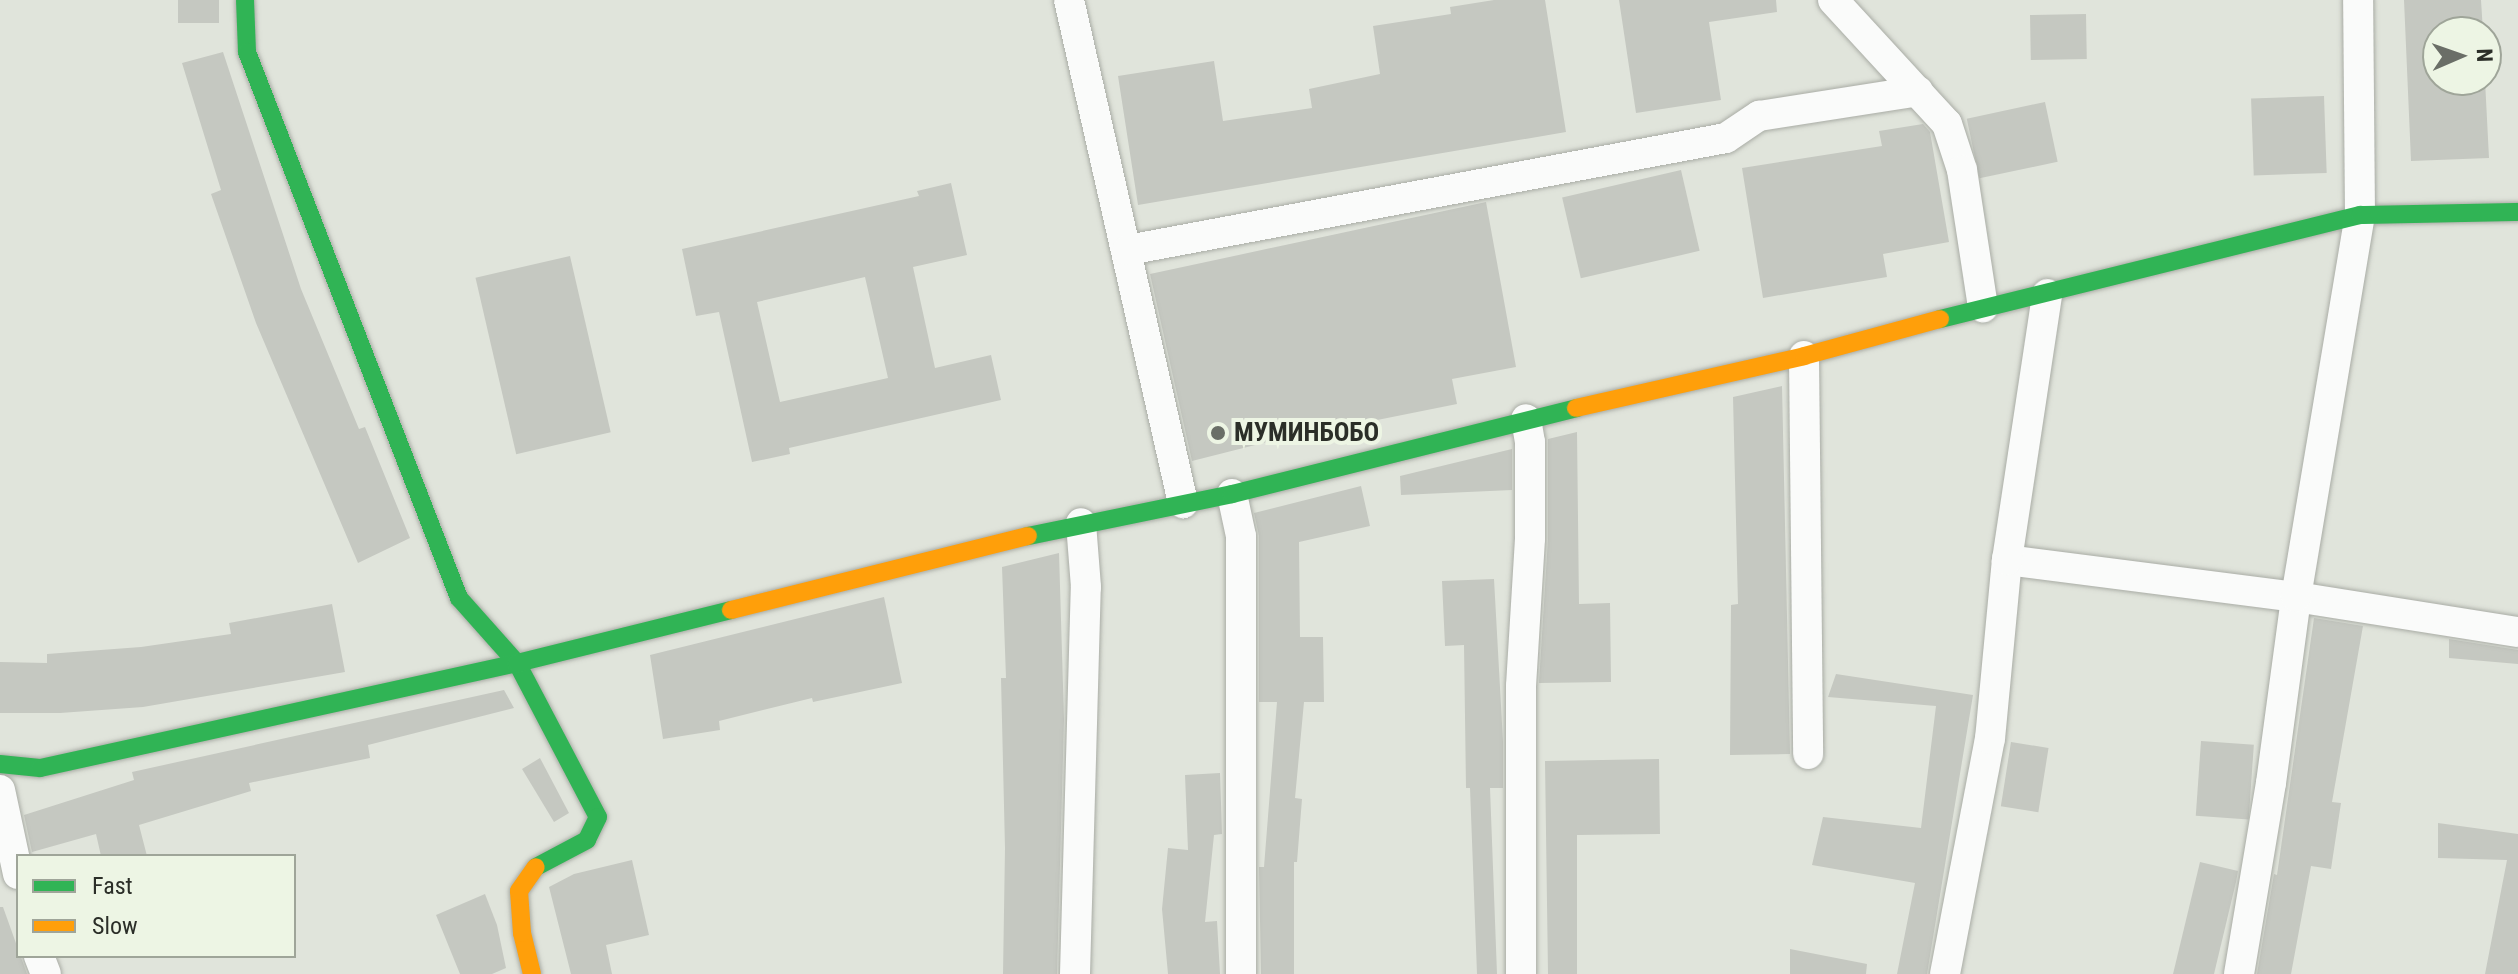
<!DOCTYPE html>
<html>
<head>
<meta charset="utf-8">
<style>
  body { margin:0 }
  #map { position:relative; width:2518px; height:974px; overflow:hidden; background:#e0e4db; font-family:"Roboto Condensed",sans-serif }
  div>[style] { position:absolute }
  .building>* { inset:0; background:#c5c8c1; transform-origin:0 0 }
  .roads { filter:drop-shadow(0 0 2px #a9aca5) drop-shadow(0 0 2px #a9aca5) }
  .street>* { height:30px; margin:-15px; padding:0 15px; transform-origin:15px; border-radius:15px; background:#fafbfa }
  .fast>* { height:18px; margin:-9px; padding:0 9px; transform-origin:9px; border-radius:9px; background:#30b455 }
  .slow>* { height:18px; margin:-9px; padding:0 9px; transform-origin:9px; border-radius:9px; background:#ff9f0a }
  .dots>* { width:22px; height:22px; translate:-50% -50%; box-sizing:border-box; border:4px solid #edf5e4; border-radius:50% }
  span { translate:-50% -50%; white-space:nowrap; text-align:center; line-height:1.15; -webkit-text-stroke:8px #edf5e4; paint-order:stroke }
  .poi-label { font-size:26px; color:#2b2e28; font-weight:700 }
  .left { translate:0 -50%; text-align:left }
  .legend { position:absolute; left:16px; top:854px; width:280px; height:104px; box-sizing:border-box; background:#edf5e4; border:2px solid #9fa599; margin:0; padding:10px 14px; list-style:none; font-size:24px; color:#2b2e28 }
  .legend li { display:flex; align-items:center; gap:16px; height:40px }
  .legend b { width:40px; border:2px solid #9fa599 }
  .north { position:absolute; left:2422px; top:16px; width:80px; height:80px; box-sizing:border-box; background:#edf5e4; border:2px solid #9fa599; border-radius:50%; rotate:88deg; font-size:22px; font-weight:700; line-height:32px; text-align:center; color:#2b2e28 }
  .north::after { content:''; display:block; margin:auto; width:28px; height:36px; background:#6a6e67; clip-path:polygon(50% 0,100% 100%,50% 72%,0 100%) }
</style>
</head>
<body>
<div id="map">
  <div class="building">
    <i style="left:178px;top:0;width:41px;height:23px"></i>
    <i style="clip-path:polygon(1494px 0,1545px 0,1566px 132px,1138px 205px,1118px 76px,1214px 61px,1223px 121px,1312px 108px,1309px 89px,1380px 74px,1373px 26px,1451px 14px,1450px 7px)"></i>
    <i style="clip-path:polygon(1619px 0,1776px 0,1777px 12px,1709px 22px,1721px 100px,1636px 113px)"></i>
    <i style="clip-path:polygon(2404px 0,2481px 0,2483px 32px,2438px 32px,2438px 80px,2485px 80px,2489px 158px,2411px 161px)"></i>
    <i style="left:2086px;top:14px;width:45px;height:56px;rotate:89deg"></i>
    <i style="clip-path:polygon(223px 52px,301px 289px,359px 429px,365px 427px,410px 538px,358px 563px,256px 323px,211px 194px,221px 190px,182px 63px)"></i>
    <i style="left:2324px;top:96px;width:77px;height:73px;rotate:88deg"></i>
    <i style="left:2045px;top:102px;width:61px;height:80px;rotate:78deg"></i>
    <i style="clip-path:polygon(1923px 124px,1930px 132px,1949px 242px,1883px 254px,1887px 277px,1763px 298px,1742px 168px,1882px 146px,1879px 131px)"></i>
    <i style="left:1681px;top:170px;width:83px;height:122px;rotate:77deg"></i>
    <i style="clip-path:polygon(evenodd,951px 183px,967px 255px,913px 267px,935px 368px,991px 355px,1001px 400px,789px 448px,790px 454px,752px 462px,719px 312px,696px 316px,682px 249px,919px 196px,917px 191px,951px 183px,865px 277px,888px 378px,780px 402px,757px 302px,865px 277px)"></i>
    <i style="clip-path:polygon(1486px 202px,1516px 367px,1452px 379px,1457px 404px,1267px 442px,1192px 461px,1150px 274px)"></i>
    <i style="left:570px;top:256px;width:181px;height:97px;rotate:77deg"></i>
    <i style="clip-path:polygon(1782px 386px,1790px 754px,1730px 755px,1731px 605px,1738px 604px,1733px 397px)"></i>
    <i style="clip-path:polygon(1577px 432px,1579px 604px,1610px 603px,1611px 682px,1539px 683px,1548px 539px,1548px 439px)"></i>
    <i style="clip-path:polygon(1512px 449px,1512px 490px,1401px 495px,1400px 476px)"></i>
    <i style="clip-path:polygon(1361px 486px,1370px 526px,1299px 542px,1300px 637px,1323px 637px,1324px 702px,1304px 702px,1295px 798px,1302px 799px,1297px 862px,1294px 862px,1294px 974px,1261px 974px,1259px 867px,1264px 867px,1277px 702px,1259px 702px,1259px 536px,1254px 513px)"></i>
    <i style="clip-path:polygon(1059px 553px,1064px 719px,1057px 974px,1003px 974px,1005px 848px,1001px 678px,1006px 678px,1002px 567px)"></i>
    <i style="clip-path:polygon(1494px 579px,1503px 742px,1503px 788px,1490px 788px,1497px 974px,1477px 974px,1470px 788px,1466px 788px,1464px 645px,1445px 646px,1442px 581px)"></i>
    <i style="clip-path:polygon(884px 597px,902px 683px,813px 702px,812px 698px,719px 721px,720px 730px,663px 739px,650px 655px)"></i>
    <i style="clip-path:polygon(332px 604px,345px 672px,143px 707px,60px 713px,0 713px,0 662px,47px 663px,47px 654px,141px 647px,231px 634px,229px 623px)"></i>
    <i style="clip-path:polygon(2314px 618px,2363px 626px,2332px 802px,2341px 803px,2331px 869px,2311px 866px,2291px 974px,2257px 974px,2274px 874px,2277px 875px)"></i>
    <i style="clip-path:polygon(2449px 639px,2518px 650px,2518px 664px,2449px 658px)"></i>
    <i style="clip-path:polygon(1836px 674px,1973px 695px,1927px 974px,1897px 974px,1915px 883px,1812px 865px,1823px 817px,1921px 828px,1936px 706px,1828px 697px)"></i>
    <i style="clip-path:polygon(504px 690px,514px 708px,368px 745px,370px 758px,249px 783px,251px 791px,139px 825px,147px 856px,101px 856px,96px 834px,32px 852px,24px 815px,134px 780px,132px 772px)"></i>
    <i style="left:2201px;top:741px;width:53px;height:75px;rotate:4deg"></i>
    <i style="left:2011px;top:742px;width:38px;height:65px;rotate:9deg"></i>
    <i style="clip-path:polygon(540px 758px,569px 813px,554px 822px,522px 769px)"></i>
    <i style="clip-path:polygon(1659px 759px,1660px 834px,1577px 835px,1577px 974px,1548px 974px,1545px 761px)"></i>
    <i style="clip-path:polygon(1220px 773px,1222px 834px,1214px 835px,1205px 922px,1217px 921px,1220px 974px,1168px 974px,1162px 909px,1168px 848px,1188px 850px,1185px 775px)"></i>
    <i style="clip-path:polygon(2438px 823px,2518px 834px,2518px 974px,2485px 974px,2507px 860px,2438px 858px)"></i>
    <i style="clip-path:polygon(632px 860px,649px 935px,606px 945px,612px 974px,571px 974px,549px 887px,574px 874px)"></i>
    <i style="clip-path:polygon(2200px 862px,2238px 871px,2236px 882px,2214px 974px,2173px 974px)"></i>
    <i style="clip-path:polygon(485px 894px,497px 925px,506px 968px,492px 974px,460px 974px,436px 915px)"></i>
    <i style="clip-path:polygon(0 907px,3px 907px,27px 974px,0 974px)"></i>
    <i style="clip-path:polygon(1790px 949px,1867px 964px,1866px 974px,1790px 974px)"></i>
  </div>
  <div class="roads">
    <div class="street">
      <i style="left:1069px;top:0;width:516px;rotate:77.23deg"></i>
      <i style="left:1833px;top:0;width:168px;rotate:47.4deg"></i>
      <i style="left:1947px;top:124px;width:48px;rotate:71.9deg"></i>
      <i style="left:1962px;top:170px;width:139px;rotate:81.3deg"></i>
      <i style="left:1128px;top:250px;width:608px;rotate:-10.61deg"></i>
      <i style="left:1726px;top:138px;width:40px;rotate:-34deg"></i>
      <i style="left:1759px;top:116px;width:161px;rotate:-8.9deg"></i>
      <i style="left:1804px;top:356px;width:398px;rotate:89.4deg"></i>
      <i style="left:1232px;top:494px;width:43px;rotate:77.9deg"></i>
      <i style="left:1241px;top:536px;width:438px;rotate:90deg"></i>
      <i style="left:2007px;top:560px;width:291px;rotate:7.3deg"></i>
      <i style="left:2296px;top:597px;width:225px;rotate:9deg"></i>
      <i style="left:0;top:790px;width:86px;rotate:77.9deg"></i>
      <i style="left:39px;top:956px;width:19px;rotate:69deg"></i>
      <i style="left:1075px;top:974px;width:387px;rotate:-88.4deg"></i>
      <i style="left:1086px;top:587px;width:64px;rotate:-94.5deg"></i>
      <i style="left:1521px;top:974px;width:288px;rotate:-90deg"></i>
      <i style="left:1521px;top:686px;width:148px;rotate:-86.5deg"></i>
      <i style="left:1530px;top:538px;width:96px;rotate:-90deg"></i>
      <i style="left:1530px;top:442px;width:23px;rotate:-100deg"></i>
      <i style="left:1945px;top:974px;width:239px;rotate:-79.2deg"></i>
      <i style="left:1990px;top:739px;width:180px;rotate:-84.6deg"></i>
      <i style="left:2007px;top:560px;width:269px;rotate:-81.4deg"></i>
      <i style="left:2239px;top:974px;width:194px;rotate:-80.5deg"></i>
      <i style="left:2271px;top:783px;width:188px;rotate:-82.3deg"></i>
      <i style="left:2296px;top:597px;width:387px;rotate:-80.5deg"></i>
      <i style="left:2360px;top:215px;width:215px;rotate:-90.5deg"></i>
    </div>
    <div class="fast">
      <i style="left:245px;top:0;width:52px;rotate:87.8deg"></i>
      <i style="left:247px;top:52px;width:586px;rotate:68.78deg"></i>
      <i style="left:459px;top:598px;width:87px;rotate:48.3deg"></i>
      <i style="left:517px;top:663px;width:174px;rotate:62.3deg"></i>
      <i style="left:598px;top:817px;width:25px;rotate:116deg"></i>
      <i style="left:587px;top:840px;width:58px;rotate:152.1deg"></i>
      <i style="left:1940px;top:319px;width:433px;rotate:-13.9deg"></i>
      <i style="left:2360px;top:215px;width:158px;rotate:-1.1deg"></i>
      <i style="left:1028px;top:536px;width:208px;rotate:-11.6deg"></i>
      <i style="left:1232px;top:494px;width:355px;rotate:-14deg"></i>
      <i style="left:0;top:764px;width:40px;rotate:5.7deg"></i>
      <i style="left:40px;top:768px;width:488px;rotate:-12.4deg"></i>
      <i style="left:517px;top:663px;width:220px;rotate:-13.9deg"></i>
    </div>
    <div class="slow">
      <i style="left:1576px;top:408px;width:234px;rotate:-12.8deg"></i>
      <i style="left:1804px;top:356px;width:141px;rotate:-15.2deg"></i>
      <i style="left:731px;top:610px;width:306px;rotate:-14deg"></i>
      <i style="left:532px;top:974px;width:42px;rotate:-103.7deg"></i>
      <i style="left:522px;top:933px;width:42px;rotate:-94.1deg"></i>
      <i style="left:519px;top:891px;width:29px;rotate:-55deg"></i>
    </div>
  </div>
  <div class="dots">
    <i style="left:1218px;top:433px;background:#6a6e67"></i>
  </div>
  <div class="poi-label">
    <span class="left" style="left:1234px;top:433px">МУМИНБОБО</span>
  </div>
  <ul class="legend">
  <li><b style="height:10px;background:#30b455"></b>Fast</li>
  <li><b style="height:10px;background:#ff9f0a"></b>Slow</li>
  </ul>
  <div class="north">N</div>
</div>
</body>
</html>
